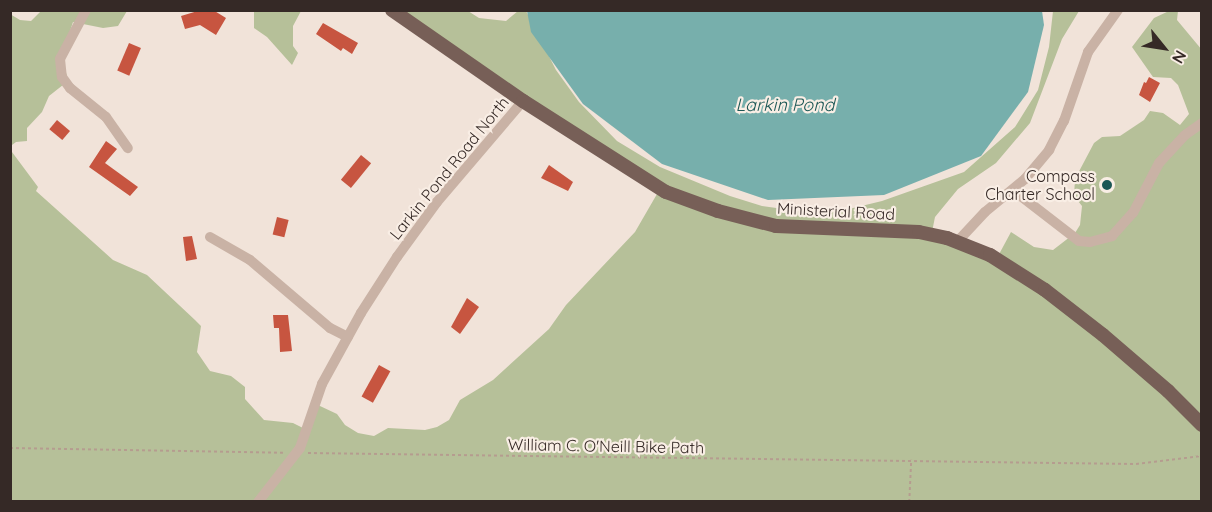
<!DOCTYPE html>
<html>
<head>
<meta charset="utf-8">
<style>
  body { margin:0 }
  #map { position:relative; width:1212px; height:512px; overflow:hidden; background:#f1e3d9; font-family:Quicksand,sans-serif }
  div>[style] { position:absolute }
  .green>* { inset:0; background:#b6c099 }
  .water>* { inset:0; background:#77afac }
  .building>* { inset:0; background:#c75540; transform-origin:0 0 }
  .path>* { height:1.5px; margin-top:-0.75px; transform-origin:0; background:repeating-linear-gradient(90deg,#b59c8f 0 3px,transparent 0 6px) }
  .minor>* { height:10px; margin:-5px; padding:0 5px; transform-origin:5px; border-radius:5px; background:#c9b2a5 }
  .major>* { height:14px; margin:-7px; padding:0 7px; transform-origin:7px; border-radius:7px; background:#775f57 }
  .dots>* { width:16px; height:16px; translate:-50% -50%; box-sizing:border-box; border:3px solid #f9eee5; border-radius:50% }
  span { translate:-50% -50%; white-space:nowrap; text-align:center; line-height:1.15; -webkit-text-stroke:4.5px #f9eee5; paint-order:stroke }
  .street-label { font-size:16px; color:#352926 }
  .poi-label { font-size:16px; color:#352926 }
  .right { translate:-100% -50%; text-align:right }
  .water-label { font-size:18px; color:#1b5755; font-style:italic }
  .frame { position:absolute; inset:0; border:12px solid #352926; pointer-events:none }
  .north { position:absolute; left:1134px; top:18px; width:60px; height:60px; -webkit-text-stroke:4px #f9eee5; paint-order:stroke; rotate:120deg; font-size:16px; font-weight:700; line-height:24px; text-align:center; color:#352926 }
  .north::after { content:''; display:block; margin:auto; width:21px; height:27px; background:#352926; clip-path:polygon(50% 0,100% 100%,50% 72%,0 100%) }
</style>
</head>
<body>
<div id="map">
  <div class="green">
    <i style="clip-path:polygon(41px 11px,127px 11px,118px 26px,103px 28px,73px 22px,62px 55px,68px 81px,49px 96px,42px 112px,27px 128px,27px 141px,16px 142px,12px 145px,12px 152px,38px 187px,36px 191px,113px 260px,147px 275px,195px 320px,201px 326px,197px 352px,210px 371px,231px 376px,245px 387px,245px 399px,264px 420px,293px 423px,305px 429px,315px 405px,320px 406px,337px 414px,345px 425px,358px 433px,374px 436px,388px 428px,425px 430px,437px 427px,449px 420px,460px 400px,493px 380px,549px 329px,566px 305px,635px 232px,657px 194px,391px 11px,468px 11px,479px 18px,506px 21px,518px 11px,526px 11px,556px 70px,579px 102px,617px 141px,660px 167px,730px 196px,762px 206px,805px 212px,849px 209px,882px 201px,964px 172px,1015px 127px,1038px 90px,1049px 47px,1053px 11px,1079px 11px,1062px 39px,1030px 123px,996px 163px,958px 189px,935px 217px,932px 232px,997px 258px,1011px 232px,1034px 247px,1053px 250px,1075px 233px,1080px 225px,1082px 206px,1074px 196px,1075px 179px,1094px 143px,1102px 137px,1120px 136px,1144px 120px,1150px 111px,1163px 113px,1180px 125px,1189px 114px,1178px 85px,1171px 78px,1153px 77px,1132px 47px,1154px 18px,1169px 11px,1178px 11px,1177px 20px,1202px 50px,1201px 501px,11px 501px,10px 14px,20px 20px,31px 21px)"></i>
    <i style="clip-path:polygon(254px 11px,301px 11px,293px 26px,293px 46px,298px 53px,292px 65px,267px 37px,254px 28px)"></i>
  </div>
  <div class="water">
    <i style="clip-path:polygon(1042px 11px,1044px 25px,1028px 92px,981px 156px,884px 195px,768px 200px,662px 164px,583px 104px,531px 32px,527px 11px)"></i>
  </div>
  <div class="building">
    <i style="clip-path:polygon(201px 10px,213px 10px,226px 18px,216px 35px,200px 25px,185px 29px,181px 16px)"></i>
    <i style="clip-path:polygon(323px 23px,358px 43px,352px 54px,343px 48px,341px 51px,316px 34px)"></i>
    <i style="left:129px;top:43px;width:13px;height:30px;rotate:23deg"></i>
    <i style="clip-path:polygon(1149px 77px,1160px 83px,1150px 102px,1139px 95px,1144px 82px,1146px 83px)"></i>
    <i style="left:57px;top:120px;width:17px;height:12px;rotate:40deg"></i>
    <i style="clip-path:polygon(106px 141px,117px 149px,105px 163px,138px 187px,130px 196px,89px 167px)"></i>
    <i style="left:361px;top:155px;width:13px;height:32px;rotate:39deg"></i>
    <i style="clip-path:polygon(549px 165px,573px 182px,568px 191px,541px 178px)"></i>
    <i style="left:277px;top:217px;width:12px;height:18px;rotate:14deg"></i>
    <i style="clip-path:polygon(192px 236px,197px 259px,186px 261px,183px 237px)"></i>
    <i style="clip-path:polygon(467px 298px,479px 307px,460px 334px,451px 327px)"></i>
    <i style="clip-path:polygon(273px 315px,288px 315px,292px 351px,280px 352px,279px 328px,274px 328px)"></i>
    <i style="left:379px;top:365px;width:13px;height:36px;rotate:29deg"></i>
  </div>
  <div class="path">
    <i style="left:10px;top:448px;width:273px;rotate:1deg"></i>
    <i style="left:308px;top:453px;width:828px;rotate:0.76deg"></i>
    <i style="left:1136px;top:464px;width:66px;rotate:-6.9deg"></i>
    <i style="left:909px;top:502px;width:42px;rotate:-87.3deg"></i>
  </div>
  <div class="minor">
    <i style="left:86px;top:10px;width:55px;rotate:118deg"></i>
    <i style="left:60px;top:59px;width:18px;rotate:84deg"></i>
    <i style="left:62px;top:77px;width:14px;rotate:54deg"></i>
    <i style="left:70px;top:88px;width:46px;rotate:38.9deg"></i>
    <i style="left:106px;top:117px;width:38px;rotate:55deg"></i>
    <i style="left:1013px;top:190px;width:83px;rotate:37.7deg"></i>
    <i style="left:1079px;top:241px;width:11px;rotate:5deg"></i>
    <i style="left:1090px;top:242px;width:23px;rotate:-15deg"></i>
    <i style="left:1112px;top:236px;width:31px;rotate:-48deg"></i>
    <i style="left:1133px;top:213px;width:56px;rotate:-62.5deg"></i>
    <i style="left:1159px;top:163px;width:38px;rotate:-47deg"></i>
    <i style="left:1185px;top:135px;width:21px;rotate:-35deg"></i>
    <i style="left:210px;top:237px;width:46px;rotate:29.9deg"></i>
    <i style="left:250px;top:260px;width:105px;rotate:40.4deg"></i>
    <i style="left:330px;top:328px;width:20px;rotate:27deg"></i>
    <i style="left:957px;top:242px;width:41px;rotate:-47deg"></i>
    <i style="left:985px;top:212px;width:52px;rotate:-39.5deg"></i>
    <i style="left:1025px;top:179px;width:38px;rotate:-50deg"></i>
    <i style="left:1049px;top:150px;width:33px;rotate:-63deg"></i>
    <i style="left:1064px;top:121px;width:73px;rotate:-70.8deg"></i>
    <i style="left:1088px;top:52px;width:52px;rotate:-54.5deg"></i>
    <i style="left:258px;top:502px;width:68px;rotate:-52.1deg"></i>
    <i style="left:300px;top:448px;width:68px;rotate:-71deg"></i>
    <i style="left:322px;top:384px;width:81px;rotate:-61.2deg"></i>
    <i style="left:361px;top:313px;width:67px;rotate:-57.3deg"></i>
    <i style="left:397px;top:257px;width:68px;rotate:-54deg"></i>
    <i style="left:437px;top:202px;width:133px;rotate:-49.6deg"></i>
  </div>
  <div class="major">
    <i style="left:392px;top:10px;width:160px;rotate:34.8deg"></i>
    <i style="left:523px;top:101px;width:169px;rotate:32.5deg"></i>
    <i style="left:666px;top:192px;width:55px;rotate:20.1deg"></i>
    <i style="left:718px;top:211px;width:60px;rotate:14.5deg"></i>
    <i style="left:776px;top:226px;width:143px;rotate:2.4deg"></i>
    <i style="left:919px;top:232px;width:29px;rotate:12deg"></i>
    <i style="left:947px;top:238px;width:46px;rotate:21.6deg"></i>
    <i style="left:990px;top:255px;width:65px;rotate:32.5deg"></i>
    <i style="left:1045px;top:290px;width:73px;rotate:37.8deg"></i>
    <i style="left:1103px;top:335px;width:86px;rotate:40.7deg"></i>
    <i style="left:1168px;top:391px;width:48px;rotate:45deg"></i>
  </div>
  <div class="dots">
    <i style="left:1107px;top:185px;background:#1b5755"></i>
  </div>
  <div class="street-label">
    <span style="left:449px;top:168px;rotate:-51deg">Larkin Pond Road North</span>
    <span style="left:836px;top:211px;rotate:3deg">Ministerial Road</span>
    <span style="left:606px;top:446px;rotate:1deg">William C. O'Neill Bike Path</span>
  </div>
  <div class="poi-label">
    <span class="right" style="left:1095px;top:185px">Compass<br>Charter School</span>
  </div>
  <div class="water-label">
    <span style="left:785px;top:105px">Larkin Pond</span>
  </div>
  <div class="frame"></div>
  <div class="north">N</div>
</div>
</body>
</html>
